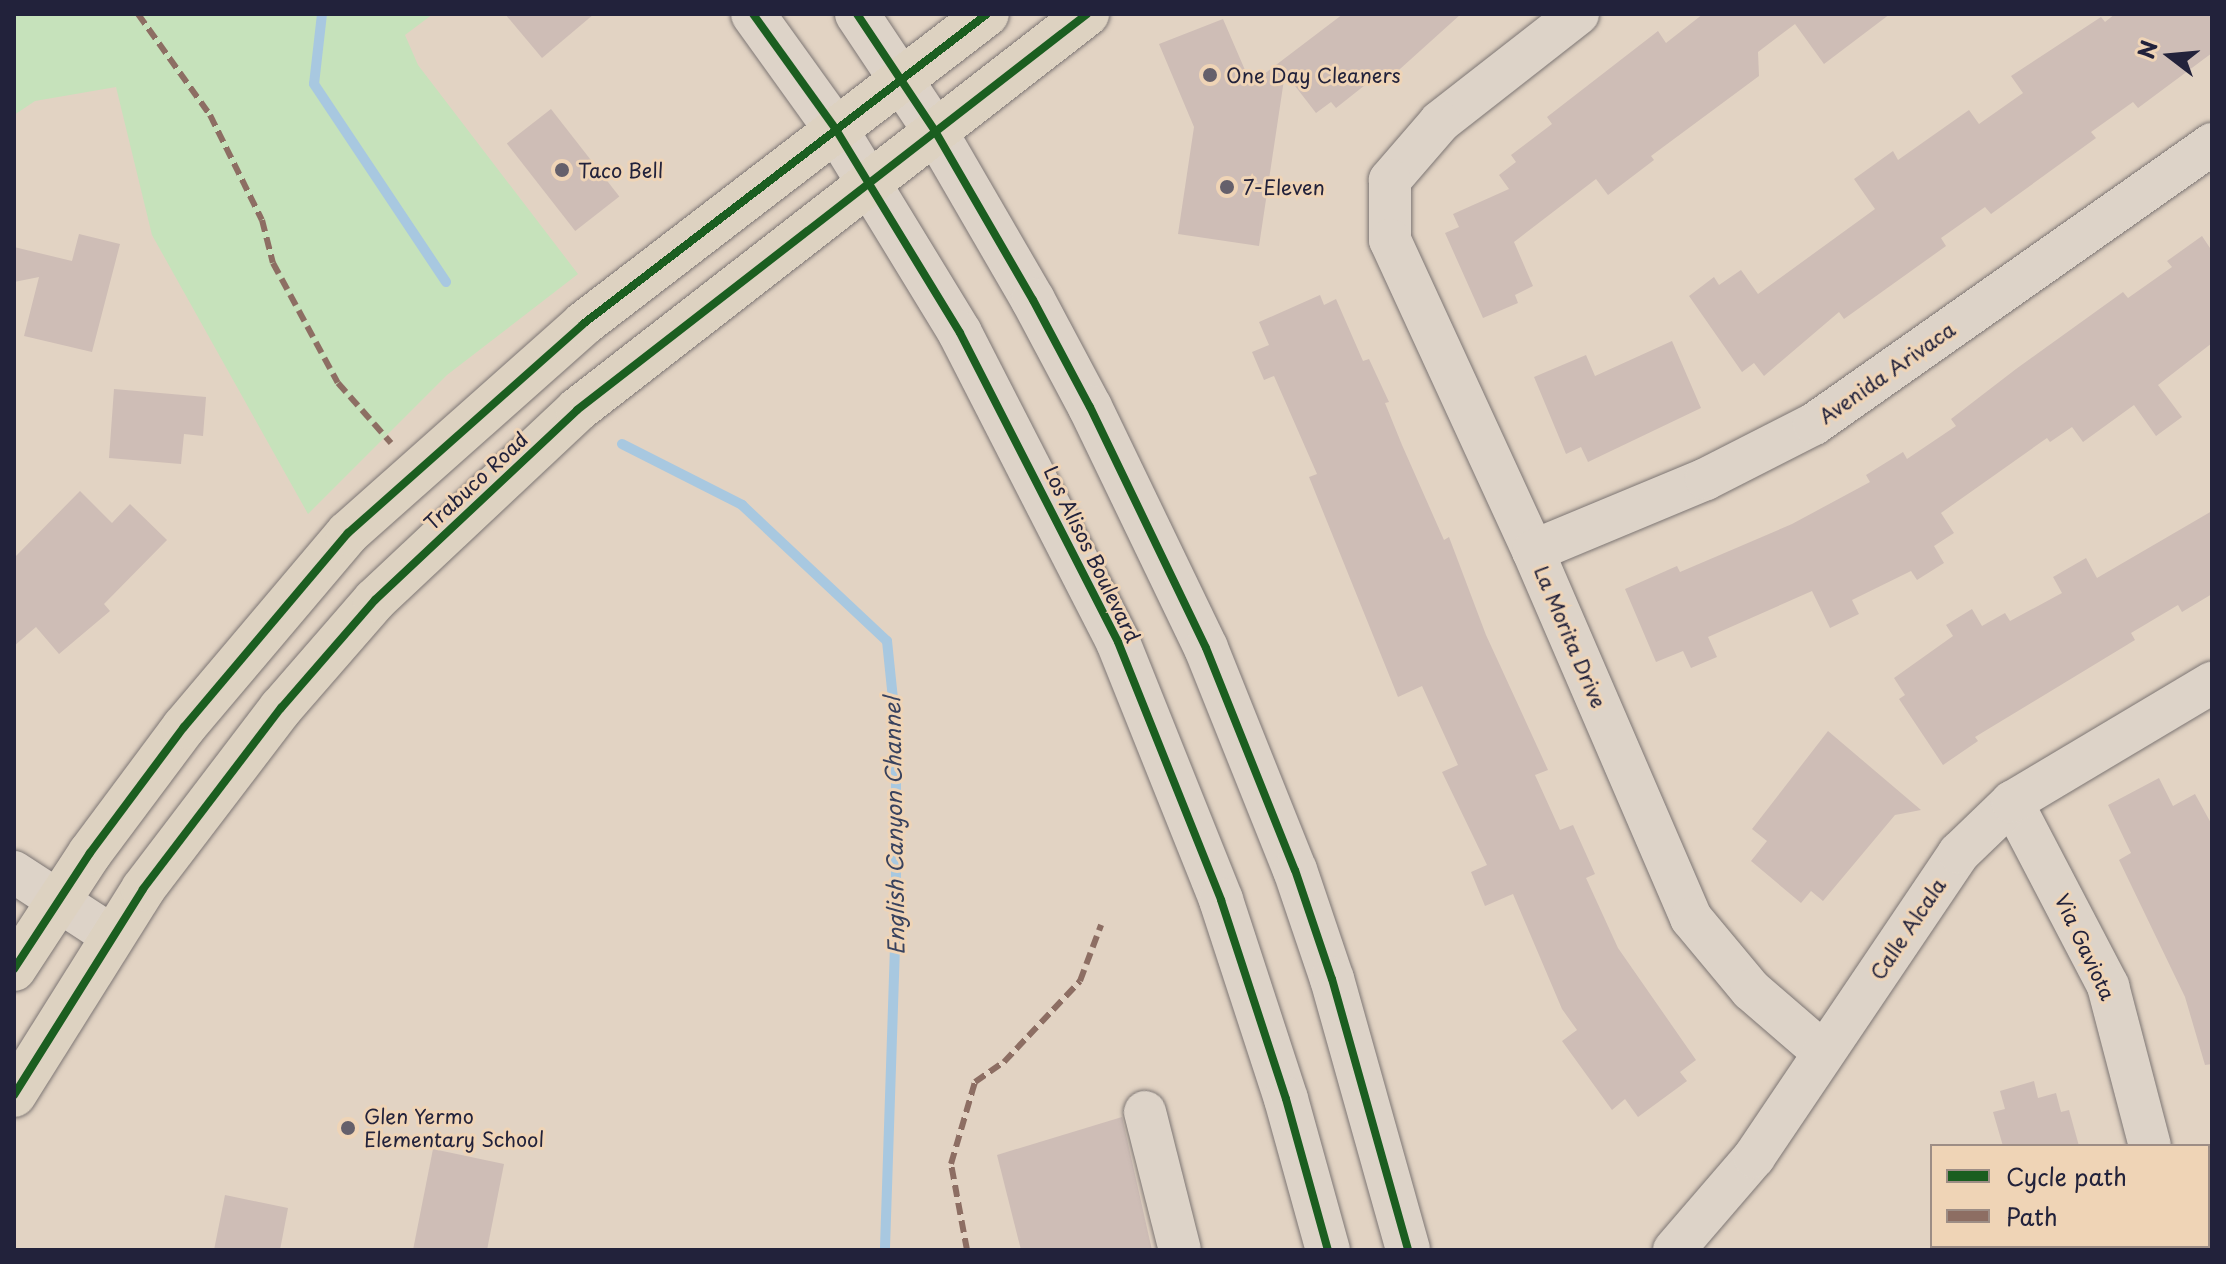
<!DOCTYPE html>
<html>
<head>
<meta charset="utf-8">
<style>
  body { margin:0 }
  #map { position:relative; width:2226px; height:1264px; overflow:hidden; background:#e2d3c3; font-family:"Playpen Sans",sans-serif }
  div>[style] { position:absolute }
  .green>* { inset:0; background:#c6e2bb }
  .stream>* { height:10px; margin:-5px; padding:0 5px; transform-origin:5px; border-radius:5px; background:#a8c8e0 }
  .building>* { inset:0; background:#cebdb6; transform-origin:0 0 }
  .roads { filter:drop-shadow(0 0 2px #7d7674) drop-shadow(0 0 2px #7d7674) }
  .street>* { height:42px; margin:-21px; padding:0 21px; transform-origin:21px; border-radius:21px; background:#ddd3c8 }
  .secondary>* { height:44px; margin:-22px; padding:0 22px; transform-origin:22px; border-radius:22px; background:#ddd3c8 }
  .primary>* { height:44px; margin:-22px; padding:0 22px; transform-origin:22px; border-radius:22px; background:#ddd2c1 }
  .quiet>* { height:6px; margin-top:-3px; transform-origin:0; background:repeating-linear-gradient(90deg,#8d6e63 0 12px,transparent 0 18px) }
  .cycleway>* { height:8px; margin:-4px; padding:0 4px; transform-origin:4px; border-radius:4px; background:#1b5e20 }
  .dots>* { width:22px; height:22px; translate:-50% -50%; box-sizing:border-box; border:4px solid #efd4b6; border-radius:50% }
  span { translate:-50% -50%; white-space:nowrap; text-align:center; line-height:1.15; -webkit-text-stroke:6px #efd4b6; paint-order:stroke }
  .poi-label { font-size:20px; color:#22223b }
  .left { translate:0 -50%; text-align:left }
  .street-label { font-size:20px; color:#22223b }
  .water-label { font-size:22px; color:#38425e; font-style:italic }
  .frame { position:absolute; inset:0; border:16px solid #22223b; pointer-events:none }
  .legend { position:absolute; left:1930px; top:1144px; width:280px; height:104px; box-sizing:border-box; background:#efd4b6; border:2px solid #9d8d85; margin:0; padding:10px 14px; list-style:none; font-size:24px; color:#22223b }
  .legend li { display:flex; align-items:center; gap:16px; height:40px }
  .legend b { width:40px; border:2px solid #9d8d85 }
  .north { position:absolute; left:2130px; top:16px; width:80px; height:80px; -webkit-text-stroke:6px #efd4b6; paint-order:stroke; rotate:286deg; font-size:22px; font-weight:700; line-height:32px; text-align:center; color:#22223b }
  .north::after { content:''; display:block; margin:auto; width:28px; height:36px; background:#22223b; clip-path:polygon(50% 0,100% 100%,50% 72%,0 100%) }
</style>
</head>
<body>
<div id="map">
  <div class="green">
    <i style="clip-path:polygon(14px 14px,433px 14px,405px 35px,418px 65px,578px 274px,447px 375px,308px 514px,152px 235px,116px 87px,35px 101px,14px 115px)"></i>
  </div>
  <div class="stream">
    <i style="left:322px;top:14px;width:70px;rotate:96.5deg"></i>
    <i style="left:314px;top:84px;width:238px;rotate:56.3deg"></i>
    <i style="left:622px;top:444px;width:135px;rotate:26.9deg"></i>
    <i style="left:742px;top:505px;width:199px;rotate:43.2deg"></i>
    <i style="left:887px;top:641px;width:87px;rotate:84.1deg"></i>
    <i style="left:896px;top:728px;width:188px;rotate:90deg"></i>
    <i style="left:896px;top:916px;width:334px;rotate:91.9deg"></i>
  </div>
  <div class="building">
    <i style="clip-path:polygon(505px 14px,594px 14px,542px 58px)"></i>
    <i style="clip-path:polygon(1343px 14px,1461px 14px,1390px 78px,1384px 70px,1336px 108px,1331px 102px,1316px 113px,1285px 73px,1259px 246px,1178px 234px,1194px 127px,1159px 44px,1223px 19px,1251px 84px)"></i>
    <i style="clip-path:polygon(1703px 14px,1890px 14px,1824px 64px,1795px 24px,1758px 52px,1759px 76px,1651px 156px,1654px 160px,1608px 195px,1596px 179px,1514px 242px,1533px 286px,1515px 295px,1518px 303px,1483px 318px,1445px 233px,1459px 227px,1453px 214px,1509px 189px,1499px 175px,1516px 162px,1511px 155px,1552px 124px,1547px 117px,1658px 31px,1666px 43px)"></i>
    <i style="clip-path:polygon(2115px 14px,2212px 14px,2212px 53px,2138px 108px,2133px 102px,2091px 132px,2096px 138px,1991px 214px,1985px 207px,1941px 238px,1946px 246px,1844px 319px,1839px 312px,1764px 376px,1754px 363px,1742px 372px,1689px 296px,1714px 277px,1719px 285px,1741px 270px,1758px 294px,1875px 209px,1854px 179px,1893px 151px,1898px 160px,1969px 110px,1979px 124px,2023px 93px,2011px 76px,2101px 17px,2105px 22px)"></i>
    <i style="left:551px;top:109px;width:111px;height:56px;rotate:52deg"></i>
    <i style="clip-path:polygon(79px 234px,120px 244px,92px 352px,24px 336px,39px 277px,14px 282px,14px 247px,72px 261px)"></i>
    <i style="clip-path:polygon(2202px 236px,2212px 251px,2212px 343px,2158px 385px,2182px 417px,2156px 436px,2134px 405px,2083px 442px,2072px 427px,2050px 442px,2047px 438px,1941px 513px,1954px 533px,1934px 546px,1944px 563px,1917px 580px,1911px 571px,1852px 600px,1859px 614px,1830px 628px,1812px 591px,1708px 637px,1717px 657px,1691px 668px,1683px 651px,1656px 662px,1625px 589px,1677px 566px,1680px 572px,1792px 524px,1870px 482px,1866px 475px,1903px 452px,1907px 459px,1956px 426px,1951px 419px,2016px 369px,2123px 292px,2128px 298px,2172px 267px,2167px 261px)"></i>
    <i style="clip-path:polygon(1320px 295px,1324px 305px,1336px 299px,1363px 361px,1369px 359px,1389px 402px,1385px 403px,1402px 445px,1444px 540px,1449px 537px,1486px 635px,1548px 770px,1535px 775px,1560px 830px,1573px 825px,1595px 874px,1586px 878px,1618px 948px,1696px 1060px,1680px 1072px,1687px 1081px,1638px 1117px,1625px 1099px,1612px 1110px,1562px 1041px,1577px 1030px,1562px 1009px,1513px 894px,1485px 906px,1471px 872px,1487px 865px,1442px 772px,1458px 765px,1422px 686px,1398px 697px,1309px 477px,1317px 474px,1274px 376px,1264px 380px,1252px 352px,1269px 345px,1259px 322px)"></i>
    <i style="clip-path:polygon(1672px 341px,1701px 408px,1588px 462px,1581px 447px,1566px 454px,1534px 377px,1586px 355px,1595px 376px)"></i>
    <i style="clip-path:polygon(114px 389px,206px 397px,203px 436px,184px 434px,181px 464px,109px 458px)"></i>
    <i style="clip-path:polygon(80px 491px,112px 523px,130px 504px,167px 540px,104px 604px,110px 611px,59px 654px,36px 627px,14px 646px,14px 558px)"></i>
    <i style="clip-path:polygon(2212px 511px,2212px 594px,2182px 612px,2178px 605px,2131px 633px,2135px 640px,1975px 737px,1978px 741px,1943px 765px,1899px 699px,1905px 695px,1894px 678px,1953px 636px,1946px 625px,1972px 609px,1982px 626px,2005px 613px,2010px 621px,2062px 593px,2053px 577px,2086px 558px,2097px 578px)"></i>
    <i style="clip-path:polygon(1828px 731px,1921px 810px,1895px 815px,1823px 901px,1811px 891px,1801px 903px,1751px 861px,1767px 841px,1752px 829px)"></i>
    <i style="clip-path:polygon(2159px 778px,2173px 806px,2195px 794px,2212px 825px,2212px 1064px,2205px 1065px,2185px 997px,2119px 860px,2131px 853px,2108px 805px)"></i>
    <i style="clip-path:polygon(2034px 1081px,2038px 1098px,2056px 1093px,2061px 1112px,2069px 1110px,2079px 1146px,2003px 1146px,1993px 1112px,2005px 1109px,2000px 1091px)"></i>
    <i style="clip-path:polygon(1122px 1117px,1152px 1250px,1021px 1250px,997px 1155px)"></i>
    <i style="clip-path:polygon(433px 1149px,504px 1164px,487px 1250px,413px 1250px)"></i>
    <i style="clip-path:polygon(225px 1195px,288px 1208px,280px 1250px,214px 1250px)"></i>
  </div>
  <div class="roads">
    <div class="street">
      <i style="left:1578px;top:14px;width:175px;rotate:142deg"></i>
      <i style="left:1440px;top:122px;width:77px;rotate:130.8deg"></i>
      <i style="left:1390px;top:180px;width:60px;rotate:90deg"></i>
      <i style="left:1390px;top:240px;width:342px;rotate:65.3deg"></i>
      <i style="left:1533px;top:551px;width:400px;rotate:66.7deg"></i>
      <i style="left:1691px;top:918px;width:94px;rotate:50.2deg"></i>
      <i style="left:1751px;top:990px;width:96px;rotate:40.8deg"></i>
      <i style="left:1533px;top:551px;width:187px;rotate:-22.6deg"></i>
      <i style="left:1706px;top:479px;width:121px;rotate:-27deg"></i>
      <i style="left:1814px;top:424px;width:487px;rotate:-35.1deg"></i>
      <i style="left:2012px;top:802px;width:208px;rotate:62.4deg"></i>
      <i style="left:2108px;top:986px;width:165px;rotate:75.3deg"></i>
      <i style="left:14px;top:872px;width:117px;rotate:33.1deg"></i>
      <i style="left:1145px;top:1112px;width:142px;rotate:75.8deg"></i>
      <i style="left:2177px;top:1246px;width:4px;rotate:76deg"></i>
      <i style="left:1674px;top:1250px;width:123px;rotate:-49.3deg"></i>
      <i style="left:1754px;top:1157px;width:367px;rotate:-56deg"></i>
      <i style="left:1959px;top:853px;width:74px;rotate:-43.9deg"></i>
      <i style="left:2012px;top:802px;width:233px;rotate:-30.8deg"></i>
    </div>
    <div class="secondary">
      <i style="left:753px;top:14px;width:140px;rotate:54.3deg"></i>
      <i style="left:835px;top:128px;width:240px;rotate:58.6deg"></i>
      <i style="left:960px;top:333px;width:347px;rotate:62.9deg"></i>
      <i style="left:1118px;top:642px;width:278px;rotate:68.2deg"></i>
      <i style="left:1221px;top:900px;width:209px;rotate:71.9deg"></i>
      <i style="left:1286px;top:1099px;width:157px;rotate:74.5deg"></i>
      <i style="left:857px;top:14px;width:141px;rotate:56.3deg"></i>
      <i style="left:935px;top:131px;width:195px;rotate:59.9deg"></i>
      <i style="left:1033px;top:300px;width:121px;rotate:62deg"></i>
      <i style="left:1090px;top:407px;width:267px;rotate:64.3deg"></i>
      <i style="left:1206px;top:648px;width:239px;rotate:68.2deg"></i>
      <i style="left:1295px;top:870px;width:115px;rotate:71.3deg"></i>
      <i style="left:1332px;top:979px;width:281px;rotate:74.3deg"></i>
    </div>
    <div class="primary">
      <i style="left:14px;top:969px;width:139px;rotate:-56.8deg"></i>
      <i style="left:90px;top:853px;width:157px;rotate:-53.3deg"></i>
      <i style="left:184px;top:727px;width:254px;rotate:-49.8deg"></i>
      <i style="left:348px;top:533px;width:314px;rotate:-41.6deg"></i>
      <i style="left:583px;top:324px;width:509px;rotate:-37.5deg"></i>
      <i style="left:14px;top:1095px;width:243px;rotate:-57.9deg"></i>
      <i style="left:143px;top:889px;width:228px;rotate:-52.7deg"></i>
      <i style="left:281px;top:708px;width:143px;rotate:-49deg"></i>
      <i style="left:375px;top:600px;width:277px;rotate:-43.2deg"></i>
      <i style="left:577px;top:410px;width:646px;rotate:-37.83deg"></i>
    </div>
  </div>
  <div class="quiet">
    <i style="left:138px;top:14px;width:124px;rotate:54.5deg"></i>
    <i style="left:210px;top:115px;width:117px;rotate:63.7deg"></i>
    <i style="left:262px;top:220px;width:44px;rotate:75.7deg"></i>
    <i style="left:273px;top:263px;width:136px;rotate:61.6deg"></i>
    <i style="left:338px;top:383px;width:80px;rotate:48.5deg"></i>
    <i style="left:967px;top:1250px;width:87px;rotate:-100.5deg"></i>
    <i style="left:951px;top:1164px;width:85px;rotate:-73.7deg"></i>
    <i style="left:975px;top:1082px;width:35px;rotate:-35deg"></i>
    <i style="left:1004px;top:1062px;width:111px;rotate:-46.8deg"></i>
    <i style="left:1080px;top:981px;width:60px;rotate:-69.4deg"></i>
  </div>
  <div class="cycleway">
    <i style="left:753px;top:14px;width:140px;rotate:54.3deg"></i>
    <i style="left:835px;top:128px;width:240px;rotate:58.6deg"></i>
    <i style="left:960px;top:333px;width:347px;rotate:62.9deg"></i>
    <i style="left:1118px;top:642px;width:278px;rotate:68.2deg"></i>
    <i style="left:1221px;top:900px;width:209px;rotate:71.9deg"></i>
    <i style="left:1286px;top:1099px;width:157px;rotate:74.5deg"></i>
    <i style="left:857px;top:14px;width:141px;rotate:56.3deg"></i>
    <i style="left:935px;top:131px;width:195px;rotate:59.9deg"></i>
    <i style="left:1033px;top:300px;width:121px;rotate:62deg"></i>
    <i style="left:1090px;top:407px;width:267px;rotate:64.3deg"></i>
    <i style="left:1206px;top:648px;width:239px;rotate:68.2deg"></i>
    <i style="left:1295px;top:870px;width:115px;rotate:71.3deg"></i>
    <i style="left:1332px;top:979px;width:281px;rotate:74.3deg"></i>
    <i style="left:14px;top:969px;width:139px;rotate:-56.8deg"></i>
    <i style="left:90px;top:853px;width:157px;rotate:-53.3deg"></i>
    <i style="left:184px;top:727px;width:254px;rotate:-49.8deg"></i>
    <i style="left:348px;top:533px;width:314px;rotate:-41.6deg"></i>
    <i style="left:583px;top:324px;width:509px;rotate:-37.5deg"></i>
    <i style="left:14px;top:1095px;width:243px;rotate:-57.9deg"></i>
    <i style="left:143px;top:889px;width:228px;rotate:-52.7deg"></i>
    <i style="left:281px;top:708px;width:143px;rotate:-49deg"></i>
    <i style="left:375px;top:600px;width:277px;rotate:-43.2deg"></i>
    <i style="left:577px;top:410px;width:646px;rotate:-37.83deg"></i>
  </div>
  <div class="dots">
    <i style="left:1210px;top:75px;background:#65606b"></i>
    <i style="left:562px;top:170px;background:#65606b"></i>
    <i style="left:1227px;top:187px;background:#65606b"></i>
    <i style="left:348px;top:1128px;background:#65606b"></i>
  </div>
  <div class="poi-label">
    <span class="left" style="left:1226px;top:75px">One Day Cleaners</span>
    <span class="left" style="left:578px;top:170px">Taco Bell</span>
    <span class="left" style="left:1243px;top:187px">7-Eleven</span>
    <span class="left" style="left:364px;top:1128px">Glen Yermo<br>Elementary School</span>
  </div>
  <div class="street-label">
    <span style="left:1887px;top:373px;rotate:-35deg">Avenida Arivaca</span>
    <span style="left:476px;top:481px;rotate:-43deg">Trabuco Road</span>
    <span style="left:1092px;top:554px;rotate:64deg">Los Alisos Boulevard</span>
    <span style="left:1570px;top:637px;rotate:67deg">La Morita Drive</span>
    <span style="left:1908px;top:929px;rotate:-56deg">Calle Alcala</span>
    <span style="left:2085px;top:947px;rotate:65deg">Via Gaviota</span>
  </div>
  <div class="water-label">
    <span style="left:893px;top:826px;rotate:-91deg">English Canyon Channel</span>
  </div>
  <div class="frame"></div>
  <ul class="legend">
  <li><b style="height:10px;background:#1b5e20"></b>Cycle path</li>
  <li><b style="height:10px;background:#8d6e63"></b>Path</li>
  </ul>
  <div class="north">N</div>
</div>
</body>
</html>
